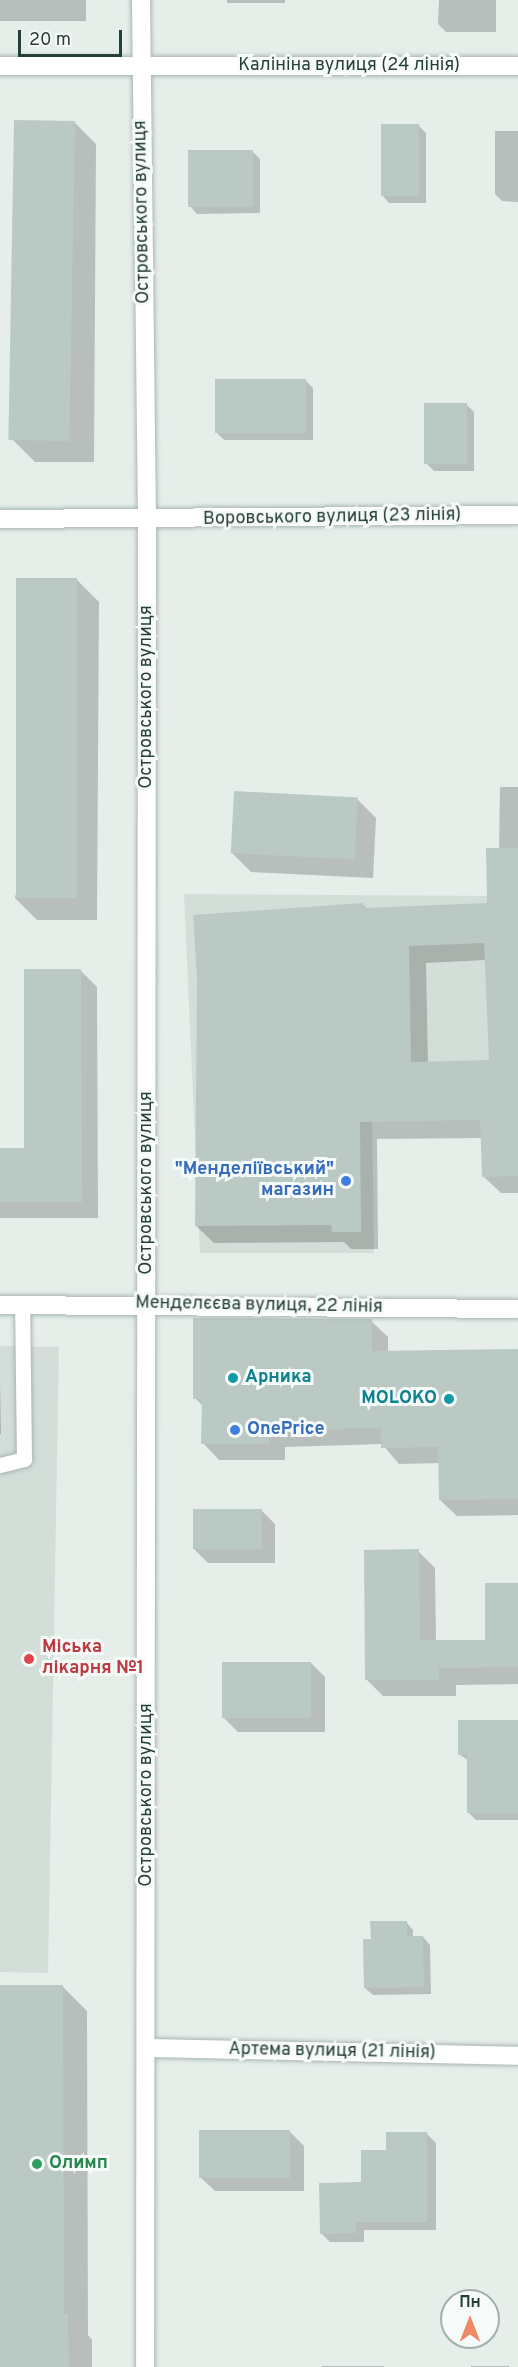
<!DOCTYPE html>
<html>
<head>
<meta charset="utf-8">
<style>
  body { margin:0 }
  #map { position:relative; width:518px; height:2367px; overflow:hidden; background:#e6eeea; font-family:Overpass,sans-serif }
  div>[style] { position:absolute }
  .built>* { inset:0; background:#d4ded9; transform-origin:0 0 }
  .shadow>* { inset:0; background:#0003; transform-origin:0 0 }
  .building>* { inset:0; background:#bbc9c4; transform-origin:0 0 }
  .roads { filter:drop-shadow(0 0 2px #a8b6b1) drop-shadow(0 0 2px #a8b6b1) }
  .service>* { height:15px; margin:-7.5px; padding:0 7.5px; transform-origin:7.5px; border-radius:7.5px; background:#fff }
  .minor>* { height:18px; margin:-9px; padding:0 9px; transform-origin:9px; border-radius:9px; background:#fff }
  .tertiary>* { height:18px; margin:-9px; padding:0 9px; transform-origin:9px; border-radius:9px; background:#fff }
  .dots>* { width:16px; height:16px; translate:-50% -50%; box-sizing:border-box; border:3px solid #f6faf8; border-radius:50% }
  span { translate:-50% -50%; white-space:nowrap; text-align:center; line-height:1.15; -webkit-text-stroke:6px #f6faf8; paint-order:stroke }
  .street-label { font-size:18px; color:#254039 }
  .shop-label { font-size:18px; color:#366cbe; font-weight:700 }
  .right { translate:-100% -50%; text-align:right }
  .left { translate:0 -50%; text-align:left }
  .culture-label { font-size:18px; color:#0d838f; font-weight:700 }
  .health-label { font-size:18px; color:#be3a42; font-weight:700 }
  .leisure-label { font-size:18px; color:#27864d; font-weight:700 }
  .north { position:absolute; left:440px; top:2289px; width:60px; height:60px; box-sizing:border-box; background:#f6faf8; border:2px solid #a2b0ac; border-radius:50%; rotate:0deg; font-size:16px; font-weight:700; line-height:24px; text-align:center; color:#254039 }
  .north::after { content:''; display:block; margin:auto; width:21px; height:27px; background:#ed8965; clip-path:polygon(50% 0,100% 100%,50% 72%,0 100%) }
  .scale { position:absolute; left:18px; top:30px; width:104px; height:27px; box-sizing:border-box; border:3px solid #254039; border-top:0; padding-left:8px; font-size:18px; line-height:21px; white-space:nowrap; color:#254039; -webkit-text-stroke:4px #f6faf8; paint-order:stroke }
</style>
</head>
<body>
<div id="map">
  <div class="built">
    <i style="clip-path:polygon(184px 894px,518px 896px,518px 1110px,372px 1111px,374px 1253px,200px 1253px)"></i>
    <i style="left:0;top:1346px;width:59px;height:626px;rotate:1deg"></i>
  </div>
  <div class="shadow">
    <i style="left:0;top:0;width:86px;height:21px"></i>
    <i style="left:227px;top:0;width:58px;height:3px"></i>
    <i style="clip-path:polygon(439px 0,496px 0,496px 32px,446px 32px,438px 24px)"></i>
    <i style="clip-path:polygon(74px 122px,96px 144px,94px 462px,35px 462px,13px 440px)"></i>
    <i style="clip-path:polygon(418px 125px,426px 133px,426px 203px,389px 203px,382px 195px)"></i>
    <i style="clip-path:polygon(495px 131px,518px 131px,518px 202px,502px 201px,495px 194px)"></i>
    <i style="clip-path:polygon(253px 152px,260px 159px,260px 213px,197px 214px,190px 206px)"></i>
    <i style="clip-path:polygon(306px 381px,313px 388px,313px 440px,224px 440px,217px 433px)"></i>
    <i style="clip-path:polygon(466px 404px,474px 412px,474px 471px,434px 471px,426px 463px)"></i>
    <i style="clip-path:polygon(77px 580px,99px 602px,97px 920px,37px 920px,15px 898px)"></i>
    <i style="clip-path:polygon(evenodd,500px 787px,518px 787px,518px 1193px,501px 1193px,483px 1176px,482px 1138px,377px 1139px,378px 1249px,351px 1249px,344px 1242px,214px 1243px,196px 1226px,363px 905px,367px 909px,488px 905px,499px 850px,500px 787px,486px 960px,490px 1062px,428px 1063px,426px 963px,486px 960px)"></i>
    <i style="clip-path:polygon(357px 799px,376px 818px,373px 878px,251px 872px,232px 853px)"></i>
    <i style="clip-path:polygon(80px 970px,97px 987px,98px 1218px,0 1218px,0 1149px,26px 1149px)"></i>
    <i style="clip-path:polygon(371px 1321px,388px 1337px,388px 1352px,518px 1350px,518px 1515px,457px 1516px,440px 1500px,440px 1463px,399px 1464px,382px 1444px,285px 1447px,285px 1460px,219px 1460px,203px 1443px,203px 1406px,195px 1398px)"></i>
    <i style="clip-path:polygon(0 1381px,1px 1434px,0 1434px)"></i>
    <i style="clip-path:polygon(261px 1510px,275px 1524px,275px 1563px,208px 1563px,194px 1549px)"></i>
    <i style="clip-path:polygon(418px 1551px,435px 1568px,436px 1641px,487px 1641px,518px 1584px,518px 1684px,456px 1685px,456px 1696px,383px 1696px,366px 1679px)"></i>
    <i style="clip-path:polygon(311px 1663px,325px 1677px,325px 1732px,238px 1732px,224px 1718px)"></i>
    <i style="clip-path:polygon(518px 1722px,518px 1820px,476px 1820px,469px 1813px,469px 1761px,459px 1754px)"></i>
    <i style="clip-path:polygon(406px 1922px,413px 1930px,413px 1937px,423px 1937px,430px 1945px,431px 1994px,373px 1995px,365px 1988px,372px 1940px)"></i>
    <i style="clip-path:polygon(0 1986px,62px 1986px,87px 2011px,88px 2335px,92px 2340px,92px 2367px,0 2367px)"></i>
    <i style="clip-path:polygon(290px 2132px,304px 2146px,304px 2191px,215px 2191px,200px 2177px)"></i>
    <i style="clip-path:polygon(427px 2134px,436px 2143px,436px 2230px,364px 2230px,364px 2242px,330px 2242px,321px 2233px,388px 2151px)"></i>
    <i style="left:322px;top:2366px;width:62px;height:1px"></i>
    <i style="left:471px;top:2366px;width:38px;height:1px"></i>
  </div>
  <div class="building">
    <i style="left:14px;top:120px;width:61px;height:320px;rotate:1deg"></i>
    <i style="left:381px;top:124px;width:38px;height:72px"></i>
    <i style="left:188px;top:150px;width:65px;height:57px"></i>
    <i style="left:306px;top:379px;width:54px;height:91px;rotate:90deg"></i>
    <i style="left:467px;top:403px;width:61px;height:43px;rotate:90deg"></i>
    <i style="left:16px;top:578px;width:61px;height:320px"></i>
    <i style="left:234px;top:791px;width:124px;height:62px;rotate:3deg"></i>
    <i style="clip-path:polygon(evenodd,486px 848px,518px 848px,518px 1176px,482px 1177px,480px 1120px,360px 1122px,361px 1232px,332px 1232px,331px 1225px,195px 1226px,197px 979px,193px 915px,363px 903px,364px 908px,487px 903px,486px 848px,484px 943px,489px 1060px,411px 1062px,409px 946px,484px 943px)"></i>
    <i style="clip-path:polygon(24px 969px,81px 969px,82px 1202px,0 1202px,0 1148px,24px 1148px)"></i>
    <i style="clip-path:polygon(193px 1318px,372px 1319px,372px 1351px,518px 1349px,518px 1499px,439px 1500px,438px 1447px,381px 1448px,381px 1428px,269px 1430px,269px 1444px,201px 1444px,202px 1399px,193px 1399px)"></i>
    <i style="left:193px;top:1509px;width:69px;height:40px"></i>
    <i style="clip-path:polygon(419px 1549px,420px 1640px,485px 1640px,485px 1583px,518px 1583px,518px 1667px,439px 1668px,439px 1680px,365px 1680px,364px 1550px)"></i>
    <i style="left:222px;top:1662px;width:89px;height:56px"></i>
    <i style="clip-path:polygon(458px 1720px,518px 1720px,518px 1813px,467px 1813px,467px 1755px,458px 1755px)"></i>
    <i style="clip-path:polygon(370px 1921px,407px 1921px,407px 1936px,423px 1936px,424px 1987px,364px 1988px,363px 1939px,371px 1939px)"></i>
    <i style="clip-path:polygon(0 1985px,63px 1985px,64px 2314px,68px 2314px,69px 2367px,0 2367px)"></i>
    <i style="left:199px;top:2130px;width:91px;height:48px"></i>
    <i style="clip-path:polygon(386px 2132px,427px 2132px,427px 2222px,356px 2222px,356px 2233px,320px 2234px,319px 2183px,361px 2182px,361px 2150px,386px 2150px)"></i>
  </div>
  <div class="roads">
    <div class="service">
      <i style="left:0;top:1465px;width:25px;rotate:-14deg"></i>
      <i style="left:24px;top:1459px;width:154px;rotate:-90.7deg"></i>
    </div>
    <div class="minor">
      <i style="left:0;top:66px;width:518px"></i>
      <i style="left:0;top:519px;width:518px;rotate:-0.44deg"></i>
      <i style="left:0;top:1305px;width:518px;rotate:0.44deg"></i>
      <i style="left:147px;top:2048px;width:371px;rotate:1.2deg"></i>
    </div>
    <div class="tertiary">
      <i style="left:141px;top:0;width:521px;rotate:89.34deg"></i>
      <i style="left:147px;top:521px;width:1846px;rotate:90.06deg"></i>
    </div>
  </div>
  <div class="dots">
    <i style="left:346px;top:1181px;background:#3f7fe0"></i>
    <i style="left:233px;top:1378px;background:#0f9aa8"></i>
    <i style="left:449px;top:1399px;background:#0f9aa8"></i>
    <i style="left:235px;top:1430px;background:#3f7fe0"></i>
    <i style="left:29px;top:1659px;background:#e0444e"></i>
    <i style="left:37px;top:2164px;background:#2e9e5b"></i>
  </div>
  <div class="street-label">
    <span style="left:349px;top:66px">Калініна вулиця (24 лiнiя)</span>
    <span style="left:143px;top:212px;rotate:-91deg">Островського вулиця</span>
    <span style="left:332px;top:518px;rotate:-1deg">Воровського вулиця (23 лiнiя)</span>
    <span style="left:147px;top:697px;rotate:-90deg">Островського вулиця</span>
    <span style="left:147px;top:1183px;rotate:-90deg">Островського вулиця</span>
    <span style="left:259px;top:1306px;rotate:1deg">Менделєєва вулиця, 22 лінія</span>
    <span style="left:147px;top:1795px;rotate:-90deg">Островського вулиця</span>
    <span style="left:332px;top:2052px;rotate:1deg">Артема вулиця (21 лiнiя)</span>
  </div>
  <div class="shop-label">
    <span class="right" style="left:334px;top:1181px">"Менделіївський"<br>магазин</span>
    <span class="left" style="left:247px;top:1430px">OnePrice</span>
  </div>
  <div class="culture-label">
    <span class="left" style="left:245px;top:1378px">Арника</span>
    <span class="right" style="left:437px;top:1399px">MOLOKO</span>
  </div>
  <div class="health-label">
    <span class="left" style="left:42px;top:1659px">Міська<br>лікарня №1</span>
  </div>
  <div class="leisure-label">
    <span class="left" style="left:49px;top:2164px">Олимп</span>
  </div>
  <div class="north">Пн</div>
  <div class="scale">20 m</div>
</div>
</body>
</html>
